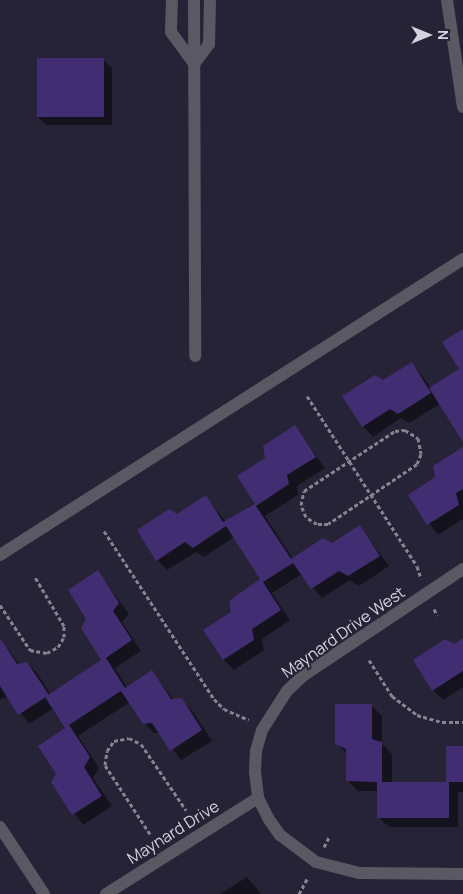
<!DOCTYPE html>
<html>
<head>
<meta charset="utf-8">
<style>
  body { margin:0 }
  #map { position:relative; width:463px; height:894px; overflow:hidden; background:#272337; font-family:Manrope,sans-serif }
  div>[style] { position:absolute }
  .shadow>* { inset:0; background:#0007 }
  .building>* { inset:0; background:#412d71; transform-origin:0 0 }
  .path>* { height:3px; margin-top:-1.5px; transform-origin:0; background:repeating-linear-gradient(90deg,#868393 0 4px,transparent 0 6.5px) }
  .service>* { height:12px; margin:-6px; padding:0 6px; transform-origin:6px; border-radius:6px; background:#5a5963 }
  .minor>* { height:12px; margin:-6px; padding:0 6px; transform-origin:6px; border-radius:6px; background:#5a5963 }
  span { translate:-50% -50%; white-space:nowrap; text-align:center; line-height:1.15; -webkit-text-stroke:4px #272337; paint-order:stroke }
  .street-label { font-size:16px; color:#d5d3e0 }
  .north { position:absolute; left:403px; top:10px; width:50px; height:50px; -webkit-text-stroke:4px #272337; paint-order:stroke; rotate:90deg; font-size:14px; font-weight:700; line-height:20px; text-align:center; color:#d5d3e0 }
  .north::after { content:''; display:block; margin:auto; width:18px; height:22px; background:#d5d3e0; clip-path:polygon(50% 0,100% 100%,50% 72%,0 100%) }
</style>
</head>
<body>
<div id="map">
  <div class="shadow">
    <i style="clip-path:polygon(103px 60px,112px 68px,112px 125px,47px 125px,38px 117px)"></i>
    <i style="clip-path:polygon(463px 330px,463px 440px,440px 404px,409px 423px,401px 418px,373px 437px,363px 426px,383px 382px,412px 363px,431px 388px,462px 371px)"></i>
    <i style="clip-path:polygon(295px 427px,325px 468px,297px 486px,298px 495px,265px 516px,293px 559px,332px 545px,360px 526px,389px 566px,359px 586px,350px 580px,322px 598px,302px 574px,272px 593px,290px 620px,262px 639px,264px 650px,234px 670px,224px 660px,232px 613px,262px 579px,234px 537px,204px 557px,196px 552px,167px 570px,157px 560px,177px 515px,206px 497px,226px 522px,257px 505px,266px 458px)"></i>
    <i style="clip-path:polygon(463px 448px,463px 519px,438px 535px,409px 495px,437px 478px)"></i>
    <i style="clip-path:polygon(98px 572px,129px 614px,122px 622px,141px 651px,115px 668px,127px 687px,152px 672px,174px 700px,181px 699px,192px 710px,212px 741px,181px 760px,160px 733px,154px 733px,144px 723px,130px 702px,78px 736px,99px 768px,93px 778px,112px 806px,83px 825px,52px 782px,58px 774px,67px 728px,54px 708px,29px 724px,9px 697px,0 699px,0 639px,20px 665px,27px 663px,37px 673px,51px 695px,103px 660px,87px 619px)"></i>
    <i style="clip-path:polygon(463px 639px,463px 687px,443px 700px,433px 690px,454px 645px)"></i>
    <i style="clip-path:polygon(372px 706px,382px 716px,382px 744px,392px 754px,392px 783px,447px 783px,463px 747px,463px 792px,458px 792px,458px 827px,389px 827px,378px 817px,378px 791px,358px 791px,348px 781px,347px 754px,336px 743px)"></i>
    <i style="clip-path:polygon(247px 877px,261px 894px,220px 894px)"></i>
  </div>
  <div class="building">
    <i style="left:37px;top:58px;width:67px;height:59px"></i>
    <i style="clip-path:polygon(463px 329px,463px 442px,429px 388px,459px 369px,442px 342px)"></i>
    <i style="clip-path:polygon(412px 362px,431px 393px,398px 414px,390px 409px,362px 427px,342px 396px,375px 375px,383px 380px)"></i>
    <i style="clip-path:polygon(295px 425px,316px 457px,287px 475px,289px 484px,256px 506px,291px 559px,323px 538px,332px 543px,360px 525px,380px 556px,348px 576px,339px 571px,311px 589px,293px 563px,263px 582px,281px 610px,252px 629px,254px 640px,223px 660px,203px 630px,231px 612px,229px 601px,260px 579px,226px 526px,193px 548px,185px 542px,156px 561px,137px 530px,169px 509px,177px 514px,206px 495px,223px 522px,255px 504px,237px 476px,265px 458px,263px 446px)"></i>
    <i style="clip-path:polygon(463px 447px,463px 489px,456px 493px,459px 505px,427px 525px,408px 495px,435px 477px,433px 466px)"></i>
    <i style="clip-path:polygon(98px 570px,119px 603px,113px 611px,132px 640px,106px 658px,125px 688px,152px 670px,171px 699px,182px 698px,202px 730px,170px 751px,152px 723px,143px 724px,121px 691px,69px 725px,90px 757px,84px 767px,102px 796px,72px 815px,51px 782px,56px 774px,38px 746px,65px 728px,45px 697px,101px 660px,81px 628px,86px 619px,68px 590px)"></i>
    <i style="clip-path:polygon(0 638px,17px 664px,27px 662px,49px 695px,18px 715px,0 686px)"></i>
    <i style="clip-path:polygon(463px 638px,463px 671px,432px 691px,413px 660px,445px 639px,454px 644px)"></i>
    <i style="clip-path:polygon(335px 704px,372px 704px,372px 739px,382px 742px,382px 782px,446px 782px,446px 746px,463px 746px,463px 782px,449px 782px,449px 818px,377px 818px,377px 782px,346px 781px,346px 749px,335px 744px)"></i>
  </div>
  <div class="path">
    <i style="left:307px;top:396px;width:202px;rotate:57.1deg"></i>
    <i style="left:417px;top:566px;width:13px;rotate:72deg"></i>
    <i style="left:405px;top:430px;width:15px;rotate:32deg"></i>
    <i style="left:418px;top:438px;width:16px;rotate:79deg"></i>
    <i style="left:421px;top:454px;width:11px;rotate:112deg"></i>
    <i style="left:417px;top:464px;width:107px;rotate:146deg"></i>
    <i style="left:328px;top:524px;width:11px;rotate:180deg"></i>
    <i style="left:317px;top:524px;width:13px;rotate:-148deg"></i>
    <i style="left:306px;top:517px;width:13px;rotate:-113deg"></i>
    <i style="left:301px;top:505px;width:14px;rotate:-78deg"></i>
    <i style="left:304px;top:491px;width:109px;rotate:-33.4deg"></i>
    <i style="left:395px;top:431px;width:10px;rotate:-6deg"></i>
    <i style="left:104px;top:531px;width:201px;rotate:56.8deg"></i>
    <i style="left:214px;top:699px;width:14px;rotate:45deg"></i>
    <i style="left:224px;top:709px;width:27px;rotate:24deg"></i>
    <i style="left:0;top:605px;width:54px;rotate:56.3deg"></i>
    <i style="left:30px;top:650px;width:17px;rotate:10deg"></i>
    <i style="left:47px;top:653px;width:13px;rotate:-29deg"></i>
    <i style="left:58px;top:647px;width:12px;rotate:-59deg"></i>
    <i style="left:64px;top:637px;width:11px;rotate:-90deg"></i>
    <i style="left:64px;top:626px;width:57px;rotate:-120.6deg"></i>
    <i style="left:434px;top:609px;width:7px;rotate:63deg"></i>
    <i style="left:369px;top:660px;width:43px;rotate:57.4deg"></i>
    <i style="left:392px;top:696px;width:31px;rotate:37deg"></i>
    <i style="left:417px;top:715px;width:26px;rotate:16deg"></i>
    <i style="left:442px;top:722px;width:21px"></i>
    <i style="left:150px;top:834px;width:82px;rotate:-123.1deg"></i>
    <i style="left:105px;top:765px;width:14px;rotate:-82deg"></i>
    <i style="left:107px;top:751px;width:12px;rotate:-55deg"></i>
    <i style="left:114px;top:741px;width:15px;rotate:-11deg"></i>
    <i style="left:129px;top:738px;width:13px;rotate:27deg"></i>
    <i style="left:141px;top:744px;width:80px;rotate:55.7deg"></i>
    <i style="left:324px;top:847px;width:11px;rotate:-63deg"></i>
    <i style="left:299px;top:894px;width:19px;rotate:-62deg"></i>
  </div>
  <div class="service">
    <i style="left:172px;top:0;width:32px;rotate:92deg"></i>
    <i style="left:171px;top:32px;width:39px;rotate:54deg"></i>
    <i style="left:194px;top:64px;width:25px;rotate:-53deg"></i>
    <i style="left:209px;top:44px;width:44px;rotate:-88.7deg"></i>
    <i style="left:194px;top:0;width:356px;rotate:89.8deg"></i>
    <i style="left:447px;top:0;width:108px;rotate:81.5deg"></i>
    <i style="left:0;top:555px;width:550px;rotate:-32.59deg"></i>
  </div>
  <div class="minor">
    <i style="left:463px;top:569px;width:191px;rotate:146.3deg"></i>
    <i style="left:304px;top:675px;width:23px;rotate:137deg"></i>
    <i style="left:287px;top:691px;width:46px;rotate:122.7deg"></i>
    <i style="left:262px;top:730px;width:22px;rotate:106deg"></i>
    <i style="left:256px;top:751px;width:21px;rotate:93deg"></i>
    <i style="left:255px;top:772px;width:26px;rotate:83deg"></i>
    <i style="left:258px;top:798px;width:22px;rotate:63deg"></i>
    <i style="left:268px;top:818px;width:21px;rotate:55deg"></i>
    <i style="left:280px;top:835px;width:45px;rotate:36.9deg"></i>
    <i style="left:316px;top:862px;width:44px;rotate:14.3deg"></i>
    <i style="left:359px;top:873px;width:104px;rotate:0.6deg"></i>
    <i style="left:0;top:827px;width:80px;rotate:56.7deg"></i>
    <i style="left:106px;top:894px;width:180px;rotate:-32.3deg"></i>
  </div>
  <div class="street-label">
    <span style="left:343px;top:632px;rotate:-35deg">Maynard Drive West</span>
    <span style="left:173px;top:832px;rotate:-32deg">Maynard Drive</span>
  </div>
  <div class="north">N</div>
</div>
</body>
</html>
